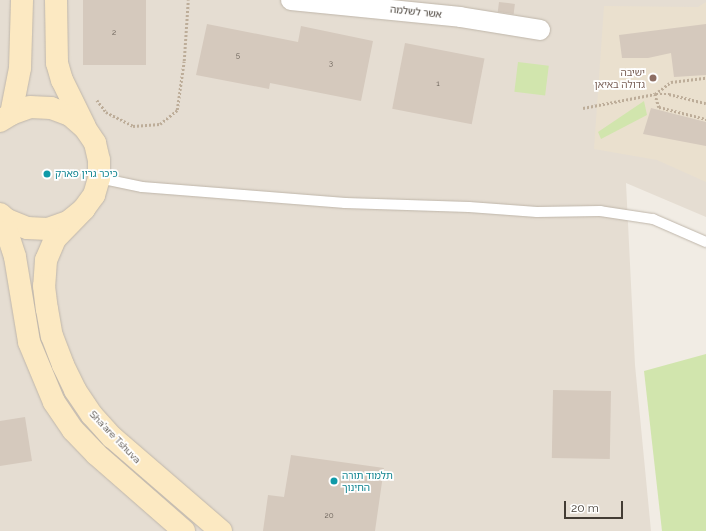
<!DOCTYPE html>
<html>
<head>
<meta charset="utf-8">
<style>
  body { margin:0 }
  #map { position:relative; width:706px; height:531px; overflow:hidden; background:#f1ece4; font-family:Raleway,"Noto Sans Hebrew",sans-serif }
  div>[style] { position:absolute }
  .residential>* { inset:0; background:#e5ddd2 }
  .education>* { inset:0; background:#eae0ce }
  .green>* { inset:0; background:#d1e5ad; transform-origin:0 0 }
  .building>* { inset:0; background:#d5c9bd; transform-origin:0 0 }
  .path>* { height:2.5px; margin-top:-1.25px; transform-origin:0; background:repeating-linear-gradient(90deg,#bdad99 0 2px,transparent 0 4px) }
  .roads { filter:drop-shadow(0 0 1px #bfb6aa) drop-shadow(0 0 1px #bfb6aa) }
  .lane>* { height:10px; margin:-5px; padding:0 5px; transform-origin:5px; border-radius:5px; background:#fff }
  .street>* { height:20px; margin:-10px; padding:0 10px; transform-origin:10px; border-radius:10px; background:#fff }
  .secondary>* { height:22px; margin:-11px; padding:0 11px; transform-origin:11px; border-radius:11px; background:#fce9c2 }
  .dots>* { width:11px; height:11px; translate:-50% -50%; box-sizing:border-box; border:2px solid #fff; border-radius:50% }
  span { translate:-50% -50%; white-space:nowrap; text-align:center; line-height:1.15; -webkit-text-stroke:3.5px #fff; paint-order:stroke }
  .number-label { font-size:8px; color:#685f56 }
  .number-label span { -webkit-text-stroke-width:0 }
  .street-label { font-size:10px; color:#433c34 }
  .education-label { font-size:10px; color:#785e54 }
  .right { translate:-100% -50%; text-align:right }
  .culture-label { font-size:10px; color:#0d838f }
  .left { translate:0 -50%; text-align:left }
  .scale { position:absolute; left:564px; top:501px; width:59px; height:18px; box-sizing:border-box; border:2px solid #433c34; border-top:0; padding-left:5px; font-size:12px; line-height:14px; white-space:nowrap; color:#433c34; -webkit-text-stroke:3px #fff; paint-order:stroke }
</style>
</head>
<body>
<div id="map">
  <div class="residential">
    <i style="clip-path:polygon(0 0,706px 0,706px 217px,626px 183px,635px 365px,651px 531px,0 531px)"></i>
  </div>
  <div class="education">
    <i style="clip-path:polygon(706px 2px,706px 182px,657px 160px,594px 149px,604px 6px,698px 7px)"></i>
  </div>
  <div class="green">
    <i style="left:518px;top:62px;width:31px;height:30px;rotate:7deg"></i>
    <i style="clip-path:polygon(644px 101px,647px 115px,601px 139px,598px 132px)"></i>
    <i style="clip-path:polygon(706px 354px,706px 531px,662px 531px,644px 371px)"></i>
  </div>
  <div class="building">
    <i style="left:83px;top:0;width:63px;height:65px"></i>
    <i style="left:499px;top:2px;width:16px;height:10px;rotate:7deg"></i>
    <i style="clip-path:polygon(207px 24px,298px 42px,301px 26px,373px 41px,361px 101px,270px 83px,269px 89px,196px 75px)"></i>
    <i style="clip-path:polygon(706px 24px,706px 75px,674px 77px,671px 53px,648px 58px,622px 58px,619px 35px)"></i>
    <i style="left:405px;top:43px;width:81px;height:67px;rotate:11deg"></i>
    <i style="clip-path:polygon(651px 108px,706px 122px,706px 146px,643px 134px)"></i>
    <i style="left:553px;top:390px;width:58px;height:68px;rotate:1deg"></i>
    <i style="clip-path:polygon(25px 417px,32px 461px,0 466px,0 421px)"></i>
    <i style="clip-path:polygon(291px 455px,384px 468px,375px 531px,263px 531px,268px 495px,284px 497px)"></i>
  </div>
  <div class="path">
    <i style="left:655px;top:94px;width:20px;rotate:-37deg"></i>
    <i style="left:671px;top:82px;width:35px;rotate:-7deg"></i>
    <i style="left:656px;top:94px;width:13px"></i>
    <i style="left:669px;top:94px;width:38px;rotate:14deg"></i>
    <i style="left:97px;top:100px;width:15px;rotate:53deg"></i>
    <i style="left:106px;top:112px;width:30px;rotate:27deg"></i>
    <i style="left:133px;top:126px;width:27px;rotate:-4deg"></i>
    <i style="left:160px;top:124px;width:22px;rotate:-39deg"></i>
    <i style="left:177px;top:110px;width:49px;rotate:-81.9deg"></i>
    <i style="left:184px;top:61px;width:61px;rotate:-86.2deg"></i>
    <i style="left:583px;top:108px;width:73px;rotate:-11deg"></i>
    <i style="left:655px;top:94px;width:14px;rotate:73deg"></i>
    <i style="left:659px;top:107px;width:49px;rotate:14.3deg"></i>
  </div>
  <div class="roads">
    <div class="lane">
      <i style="left:99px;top:178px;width:44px;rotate:11.8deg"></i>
      <i style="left:142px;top:187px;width:204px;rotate:4.5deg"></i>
      <i style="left:345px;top:203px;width:124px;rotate:1.8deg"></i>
      <i style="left:469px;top:207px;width:68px;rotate:4.2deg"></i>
      <i style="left:537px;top:212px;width:63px;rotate:-0.9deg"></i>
      <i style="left:600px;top:211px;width:54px;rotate:8.6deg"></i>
      <i style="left:653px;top:219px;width:58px;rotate:23.5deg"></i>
    </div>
    <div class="street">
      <i style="left:291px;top:0;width:170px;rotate:5.7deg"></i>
      <i style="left:460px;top:17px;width:81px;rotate:9.2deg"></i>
    </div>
    <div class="secondary">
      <i style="left:56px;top:0;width:63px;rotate:89.1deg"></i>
      <i style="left:57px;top:63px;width:18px;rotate:74deg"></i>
      <i style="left:62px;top:80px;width:52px;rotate:63.9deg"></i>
      <i style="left:11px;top:114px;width:47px;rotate:-78.9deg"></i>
      <i style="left:20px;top:68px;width:68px;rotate:-88.3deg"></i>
      <i style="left:0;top:121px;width:13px;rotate:-32deg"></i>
      <i style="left:11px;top:114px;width:20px;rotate:-20deg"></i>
      <i style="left:30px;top:107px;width:21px;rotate:3deg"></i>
      <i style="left:51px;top:108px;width:20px;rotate:20deg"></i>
      <i style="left:70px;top:115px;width:20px;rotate:41deg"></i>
      <i style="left:85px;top:128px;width:18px;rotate:56deg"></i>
      <i style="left:95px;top:143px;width:17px;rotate:77deg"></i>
      <i style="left:99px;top:160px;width:18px;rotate:90deg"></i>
      <i style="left:99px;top:178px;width:18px;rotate:106deg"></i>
      <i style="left:94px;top:195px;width:17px;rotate:126deg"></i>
      <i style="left:84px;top:209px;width:21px;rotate:141deg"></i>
      <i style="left:68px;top:222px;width:21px;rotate:161deg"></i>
      <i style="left:48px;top:229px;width:21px;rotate:-177deg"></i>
      <i style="left:27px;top:228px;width:22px;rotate:-158deg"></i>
      <i style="left:7px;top:220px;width:9px;rotate:-139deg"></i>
      <i style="left:84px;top:209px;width:42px;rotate:134deg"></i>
      <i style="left:55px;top:239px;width:23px;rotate:113deg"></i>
      <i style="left:46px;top:260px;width:26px;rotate:94deg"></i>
      <i style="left:44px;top:286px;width:23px;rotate:83deg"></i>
      <i style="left:47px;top:309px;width:27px;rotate:80deg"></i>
      <i style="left:52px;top:336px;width:31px;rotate:69deg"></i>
      <i style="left:63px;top:365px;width:28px;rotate:64deg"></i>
      <i style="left:75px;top:390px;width:30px;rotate:56deg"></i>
      <i style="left:92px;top:415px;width:30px;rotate:48deg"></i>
      <i style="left:112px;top:437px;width:144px;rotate:40.8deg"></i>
      <i style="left:0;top:220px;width:14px;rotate:60deg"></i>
      <i style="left:7px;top:232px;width:26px;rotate:72deg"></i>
      <i style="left:15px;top:257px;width:86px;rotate:80.6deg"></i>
      <i style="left:29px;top:342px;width:65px;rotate:67.4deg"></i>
      <i style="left:54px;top:402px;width:34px;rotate:56deg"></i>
      <i style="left:73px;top:430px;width:33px;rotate:46deg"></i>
      <i style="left:96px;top:454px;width:117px;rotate:41.2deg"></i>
    </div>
  </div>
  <div class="dots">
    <i style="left:653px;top:78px;background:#8d6e63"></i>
    <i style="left:47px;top:174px;background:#0f9aa8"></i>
    <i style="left:334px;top:481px;background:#0f9aa8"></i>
  </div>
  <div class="number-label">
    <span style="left:114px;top:33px">2</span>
    <span style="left:238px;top:56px">5</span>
    <span style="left:331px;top:64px">3</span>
    <span style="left:438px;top:84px">1</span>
    <span style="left:329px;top:516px">20</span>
  </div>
  <div class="street-label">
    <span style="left:416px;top:12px;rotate:6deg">אשר לשלמה</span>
    <span style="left:115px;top:437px;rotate:46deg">Sha'are Tshuva</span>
  </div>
  <div class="education-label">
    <span class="right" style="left:645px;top:78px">ישיבה<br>גדולה באיאן</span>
  </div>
  <div class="culture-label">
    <span class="left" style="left:55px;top:174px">כיכר גרין פארק</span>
    <span class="left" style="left:342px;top:481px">תלמוד תורה<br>החינוך</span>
  </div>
  <div class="scale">20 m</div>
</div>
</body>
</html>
